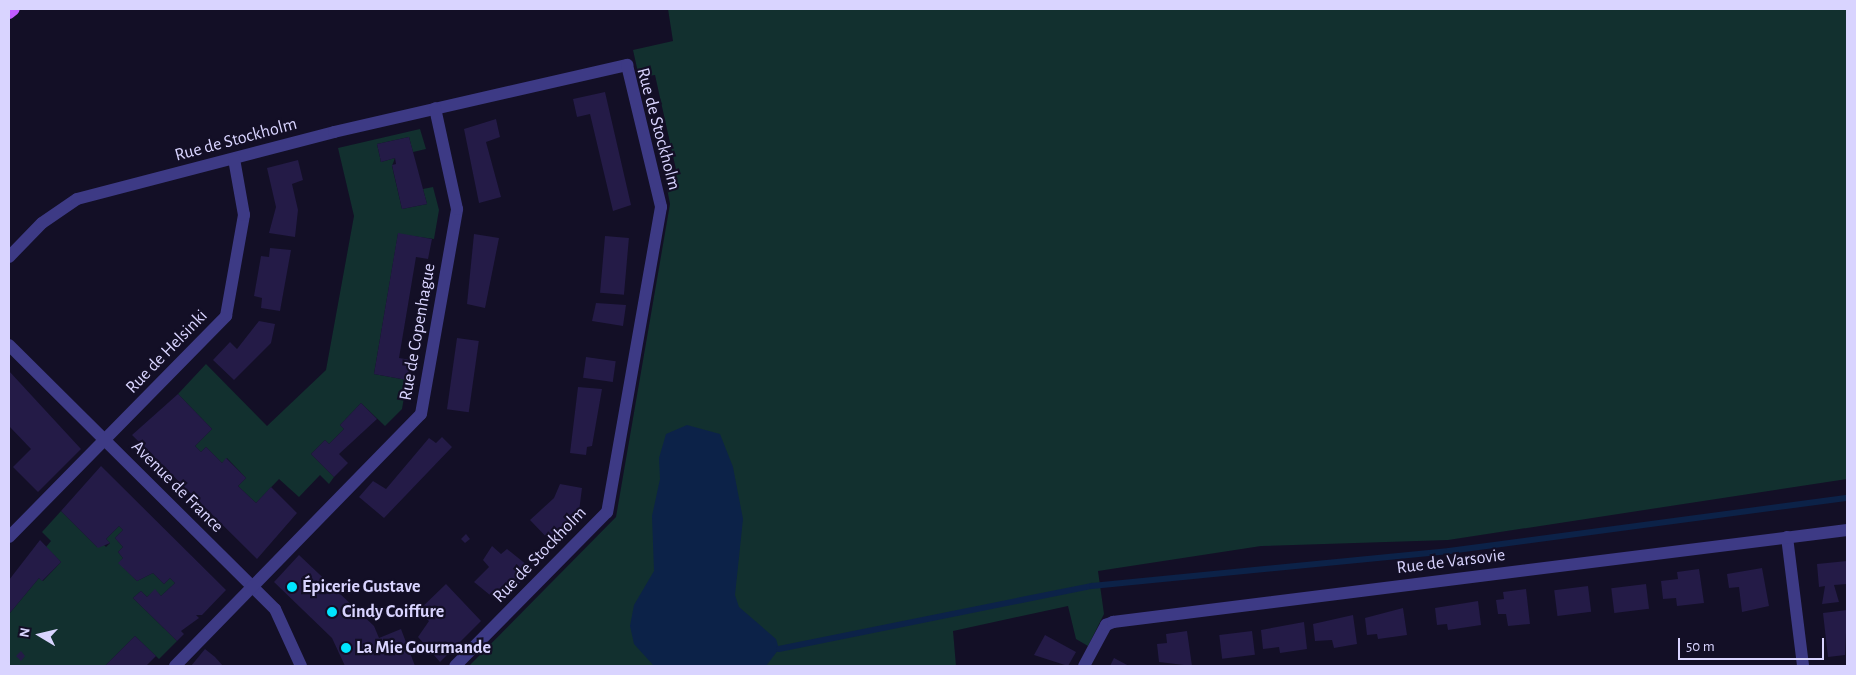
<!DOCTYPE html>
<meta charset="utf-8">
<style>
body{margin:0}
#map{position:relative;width:1856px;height:675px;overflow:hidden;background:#130f26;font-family:"Alegreya Sans",sans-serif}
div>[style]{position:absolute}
.green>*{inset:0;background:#12302f}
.water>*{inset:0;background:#0c2248}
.stream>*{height:5.5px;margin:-2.75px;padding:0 2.75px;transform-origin:2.75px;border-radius:2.75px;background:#0c2248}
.building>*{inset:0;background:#241b47;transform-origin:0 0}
.minor>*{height:12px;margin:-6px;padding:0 6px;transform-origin:6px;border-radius:6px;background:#3d3a85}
.primary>*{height:12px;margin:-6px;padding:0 6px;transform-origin:6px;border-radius:6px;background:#c25bff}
.dots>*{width:14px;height:14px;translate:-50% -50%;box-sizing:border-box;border:2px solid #130f26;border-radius:50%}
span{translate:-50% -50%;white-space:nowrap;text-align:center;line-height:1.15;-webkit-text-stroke:4.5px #130f26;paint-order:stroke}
.street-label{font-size:18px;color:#d9d4ff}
.poi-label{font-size:18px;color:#d9d4ff;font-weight:700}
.left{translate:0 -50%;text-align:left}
.frame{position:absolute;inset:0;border:10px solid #d9d4ff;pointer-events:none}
.north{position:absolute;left:15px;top:610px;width:50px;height:50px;-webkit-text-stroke:4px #130f26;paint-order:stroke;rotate:279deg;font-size:14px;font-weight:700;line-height:20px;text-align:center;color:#d9d4ff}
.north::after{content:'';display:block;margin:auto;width:18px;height:22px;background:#d9d4ff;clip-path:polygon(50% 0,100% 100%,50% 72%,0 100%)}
.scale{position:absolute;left:1678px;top:638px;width:146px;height:22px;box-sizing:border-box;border:2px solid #d9d4ff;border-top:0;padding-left:6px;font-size:15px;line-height:18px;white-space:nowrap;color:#d9d4ff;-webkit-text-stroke:4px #130f26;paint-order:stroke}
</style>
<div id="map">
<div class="green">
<i style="clip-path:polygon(668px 9px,1847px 9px,1847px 479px,1448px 540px,1261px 546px,1098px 571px,1104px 614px,1088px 646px,1076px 639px,1068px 606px,953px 631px,956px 666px,469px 666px,616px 517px,670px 204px,665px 178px,677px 174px,655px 75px,639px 77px,633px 50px,673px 41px)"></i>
<i style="clip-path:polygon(420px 129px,426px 149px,413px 152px,409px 137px,377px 144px,381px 162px,395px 158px,392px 166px,402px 209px,427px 204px,423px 189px,433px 187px,439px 210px,434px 239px,398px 234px,374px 374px,407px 380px,402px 409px,385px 426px,361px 403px,340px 425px,344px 429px,329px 444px,325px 440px,311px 454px,334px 477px,329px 484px,320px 475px,299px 497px,279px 479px,256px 503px,238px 486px,246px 478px,227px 458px,222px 463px,206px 447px,201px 452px,195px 446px,212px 429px,178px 394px,206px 364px,267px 426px,326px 370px,354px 216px,338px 148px)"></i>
<i style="clip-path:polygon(61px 511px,97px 547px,102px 543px,106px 547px,110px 543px,106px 539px,119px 526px,123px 530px,115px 538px,123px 547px,118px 552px,123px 558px,119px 563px,137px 581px,153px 573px,164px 584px,170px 578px,175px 583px,161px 596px,155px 590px,147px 597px,141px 591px,133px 598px,177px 641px,159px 659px,135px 636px,105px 666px,9px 666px,9px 614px,39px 578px,43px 581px,61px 562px,46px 547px,51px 541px,42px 532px)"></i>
</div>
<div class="water">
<i style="clip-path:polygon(687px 425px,720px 434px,733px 467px,743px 519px,735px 595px,739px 607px,776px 639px,779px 649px,766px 666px,654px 666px,634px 644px,630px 626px,634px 605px,654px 571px,652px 516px,660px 479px,659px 458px,666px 434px)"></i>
</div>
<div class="stream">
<i style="left:779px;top:649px;width:319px;rotate:-11.4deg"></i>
<i style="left:1092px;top:586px;width:359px;rotate:-5.6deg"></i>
<i style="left:1449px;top:551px;width:402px;rotate:-7.6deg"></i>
</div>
<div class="building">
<i style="clip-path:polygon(605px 92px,631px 205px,613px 211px,590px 114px,577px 117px,573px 99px)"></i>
<i style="clip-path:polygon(496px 119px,500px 137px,486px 142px,501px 197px,479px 203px,464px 129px)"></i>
<i style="clip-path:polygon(409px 137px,427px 204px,402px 209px,392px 165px,396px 164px,395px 158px,381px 162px,377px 144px)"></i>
<i style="clip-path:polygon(298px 160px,303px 180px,292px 184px,298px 210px,295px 237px,269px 233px,276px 207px,267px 168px)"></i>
<i style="clip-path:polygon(398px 233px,432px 239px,428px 259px,416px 257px,399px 358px,411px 360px,407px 380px,374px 374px)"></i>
<i style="clip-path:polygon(474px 234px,499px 238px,485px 308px,467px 304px)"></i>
<i style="left:605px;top:236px;width:24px;height:57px;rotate:5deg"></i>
<i style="clip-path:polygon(270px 248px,291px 250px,280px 311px,261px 308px,262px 298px,254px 296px,261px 256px,269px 257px)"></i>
<i style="clip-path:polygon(596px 303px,626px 305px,623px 326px,592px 321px)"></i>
<i style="clip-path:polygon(259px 321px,275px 324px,271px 343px,234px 380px,213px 360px,230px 342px,237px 349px)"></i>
<i style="left:457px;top:338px;width:22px;height:72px;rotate:8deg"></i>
<i style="left:586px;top:357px;width:30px;height:21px;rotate:8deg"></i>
<i style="clip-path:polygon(9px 371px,81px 449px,38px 492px,13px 467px,31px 449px,9px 426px)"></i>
<i style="clip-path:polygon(578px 387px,602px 389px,592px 446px,587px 447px,586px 455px,570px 453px)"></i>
<i style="clip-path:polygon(178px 394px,212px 429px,195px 446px,201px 452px,206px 447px,222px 463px,226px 458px,246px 478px,238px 486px,256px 503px,271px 487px,297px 513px,257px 559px,132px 435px)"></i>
<i style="clip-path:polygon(361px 403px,377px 419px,339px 454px,348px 463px,334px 477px,311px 454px,325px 440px,329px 444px,344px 429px,340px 425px)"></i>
<i style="clip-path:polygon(442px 437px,452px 447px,384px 518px,359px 497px,373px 481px,386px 489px,429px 438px,436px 443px)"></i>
<i style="clip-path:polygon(101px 466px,226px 590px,202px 615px,196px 615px,199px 618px,181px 631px,184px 634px,177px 641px,133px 598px,141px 591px,147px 597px,155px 589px,161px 596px,175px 583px,170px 578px,164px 584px,153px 573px,137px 581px,118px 563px,123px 558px,118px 552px,123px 547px,115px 538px,123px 530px,119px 526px,106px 539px,110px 543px,98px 548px,61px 511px)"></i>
<i style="clip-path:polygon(560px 484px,582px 488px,578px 519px,552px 543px,530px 520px,554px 498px)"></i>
<i style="clip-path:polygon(466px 534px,470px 539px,465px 543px,461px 539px)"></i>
<i style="clip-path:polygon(40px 540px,61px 562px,42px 581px,39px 578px,9px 614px,9px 580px)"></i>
<i style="clip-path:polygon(492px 546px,501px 554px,507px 549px,532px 569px,501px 604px,474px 582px,489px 567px,483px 560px)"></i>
<i style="clip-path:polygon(299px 555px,374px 626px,379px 638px,401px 629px,415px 666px,345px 666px,332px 638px,274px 582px)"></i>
<i style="clip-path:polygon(1847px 561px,1847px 584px,1834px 585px,1839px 602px,1822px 604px,1825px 586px,1819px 587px,1817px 564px)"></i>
<i style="clip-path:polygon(1762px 568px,1769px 606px,1742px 612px,1739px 587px,1729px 588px,1727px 574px)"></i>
<i style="clip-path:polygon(1699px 569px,1704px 603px,1677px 606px,1676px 598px,1663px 599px,1661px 581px,1678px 579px,1677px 572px)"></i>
<i style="clip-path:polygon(446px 584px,481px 621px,440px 662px,418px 637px,429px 621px,418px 611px)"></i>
<i style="left:1646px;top:584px;width:25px;height:35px;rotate:83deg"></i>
<i style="left:1588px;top:586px;width:26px;height:34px;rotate:83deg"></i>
<i style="clip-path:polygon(1526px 589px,1530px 624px,1508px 626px,1506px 614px,1498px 614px,1496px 600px,1504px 599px,1503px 592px)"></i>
<i style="clip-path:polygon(1478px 601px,1481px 625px,1448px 630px,1447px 624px,1437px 625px,1435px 608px)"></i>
<i style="clip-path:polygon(1403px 608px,1407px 635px,1378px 639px,1377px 634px,1367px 635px,1365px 618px)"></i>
<i style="clip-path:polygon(1847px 610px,1845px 655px,1828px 657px,1823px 613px)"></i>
<i style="clip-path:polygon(1353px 615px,1357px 644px,1334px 648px,1332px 640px,1315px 641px,1313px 624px)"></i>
<i style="clip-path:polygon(1304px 622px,1307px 649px,1280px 653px,1279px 647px,1263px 649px,1261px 630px)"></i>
<i style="clip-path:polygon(1187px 631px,1192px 666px,1159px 662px,1157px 644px,1167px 643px,1166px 634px)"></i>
<i style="left:1252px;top:631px;width:24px;height:33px;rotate:83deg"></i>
<i style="clip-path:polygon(1045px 635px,1076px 652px,1068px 666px,1034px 655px)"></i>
<i style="clip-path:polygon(135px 636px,156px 656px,146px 666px,105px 666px)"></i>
<i style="clip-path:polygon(205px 649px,215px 657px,223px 666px,191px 666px)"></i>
<i style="clip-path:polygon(21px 651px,25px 656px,21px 661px,16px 656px)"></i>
<i style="clip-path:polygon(1114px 658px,1129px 666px,1110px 666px)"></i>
</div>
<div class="minor">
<i style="left:9px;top:257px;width:47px;rotate:-45.9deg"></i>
<i style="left:42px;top:223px;width:42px;rotate:-34.4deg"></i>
<i style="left:77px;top:199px;width:266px;rotate:-14.6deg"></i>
<i style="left:334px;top:132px;width:301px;rotate:-12.9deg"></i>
<i style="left:627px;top:65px;width:146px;rotate:76.5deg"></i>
<i style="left:661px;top:207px;width:310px;rotate:100deg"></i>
<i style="left:607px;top:512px;width:216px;rotate:134.6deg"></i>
<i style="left:9px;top:345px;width:375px;rotate:44.8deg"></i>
<i style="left:275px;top:609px;width:63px;rotate:65.5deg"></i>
<i style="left:9px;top:537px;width:310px;rotate:-45.5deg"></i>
<i style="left:226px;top:316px;width:103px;rotate:-79.9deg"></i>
<i style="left:244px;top:215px;width:57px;rotate:-100.1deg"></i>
<i style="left:1787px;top:537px;width:130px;rotate:82.9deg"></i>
<i style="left:175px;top:666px;width:352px;rotate:-45.7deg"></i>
<i style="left:421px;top:414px;width:208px;rotate:-80deg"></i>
<i style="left:457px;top:209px;width:103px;rotate:-102.3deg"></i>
<i style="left:1084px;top:666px;width:47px;rotate:-61.8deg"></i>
<i style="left:1106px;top:625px;width:8px;rotate:-23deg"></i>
<i style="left:1113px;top:622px;width:740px;rotate:-7.14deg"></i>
</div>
<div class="primary">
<i style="left:9px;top:13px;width:6px;rotate:-39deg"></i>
</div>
<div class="dots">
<i style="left:292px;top:587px;background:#00e5ff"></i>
<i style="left:332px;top:612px;background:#00e5ff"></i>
<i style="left:346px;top:648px;background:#00e5ff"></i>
</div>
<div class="street-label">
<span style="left:658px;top:129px;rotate:75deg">Rue de Stockholm</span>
<span style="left:236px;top:140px;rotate:-15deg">Rue de Stockholm</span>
<span style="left:418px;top:332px;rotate:-80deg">Rue de Copenhague</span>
<span style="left:167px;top:352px;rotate:-46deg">Rue de Helsinki</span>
<span style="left:177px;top:487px;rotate:45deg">Avenue de France</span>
<span style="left:540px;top:555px;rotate:-46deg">Rue de Stockholm</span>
<span style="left:1451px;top:562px;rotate:-7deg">Rue de Varsovie</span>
</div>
<div class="poi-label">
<span class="left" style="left:302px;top:587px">Épicerie Gustave</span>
<span class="left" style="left:342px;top:612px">Cindy Coiffure</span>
<span class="left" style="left:356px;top:648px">La Mie Gourmande</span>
</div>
<div class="frame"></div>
<div class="north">N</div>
<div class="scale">50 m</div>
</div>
